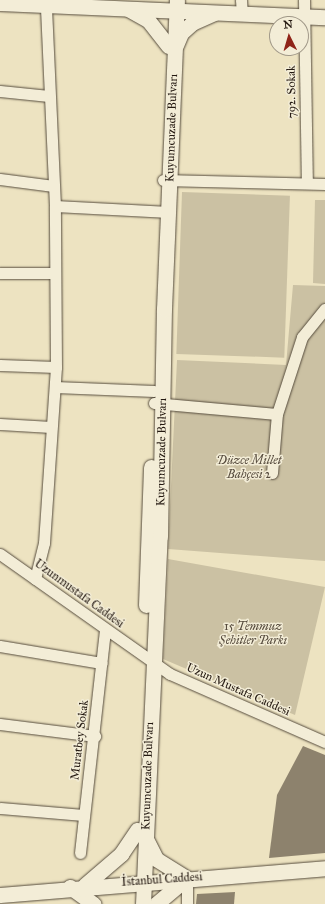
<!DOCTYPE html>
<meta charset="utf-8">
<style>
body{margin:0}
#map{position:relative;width:325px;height:904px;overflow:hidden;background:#ede3c1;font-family:"IM FELL Great Primer",serif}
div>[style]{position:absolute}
.green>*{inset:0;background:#cbc1a3;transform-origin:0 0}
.building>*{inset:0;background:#8d826d}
.roads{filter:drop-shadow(0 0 1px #564c3d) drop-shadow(0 0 1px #564c3d)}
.minor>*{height:11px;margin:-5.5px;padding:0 5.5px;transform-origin:5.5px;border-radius:5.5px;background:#f3edd7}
.secondary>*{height:15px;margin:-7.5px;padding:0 7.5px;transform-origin:7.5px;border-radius:7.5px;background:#f3edd7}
span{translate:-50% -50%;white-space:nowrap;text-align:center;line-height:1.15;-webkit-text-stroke:3px #f3edd7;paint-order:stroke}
.street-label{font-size:12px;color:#241911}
.park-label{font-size:12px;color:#564b3d;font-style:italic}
.north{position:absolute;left:269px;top:16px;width:40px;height:40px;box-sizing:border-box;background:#f3edd7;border:1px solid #a09888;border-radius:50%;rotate:355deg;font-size:11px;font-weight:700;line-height:16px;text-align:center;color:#241911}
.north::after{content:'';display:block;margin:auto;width:14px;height:18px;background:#8f2418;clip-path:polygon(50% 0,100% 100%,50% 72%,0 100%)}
</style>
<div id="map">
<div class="green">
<i style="left:182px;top:192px;width:108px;height:162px;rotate:2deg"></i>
<i style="clip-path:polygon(315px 200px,325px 200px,325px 284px,313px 283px)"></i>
<i style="clip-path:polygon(293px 285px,325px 286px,325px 561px,168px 549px,177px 360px,286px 365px)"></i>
<i style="clip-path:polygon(168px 559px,325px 587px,295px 715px,163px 659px)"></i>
</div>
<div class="building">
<i style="clip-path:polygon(303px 746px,325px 755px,325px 853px,269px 858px,277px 795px)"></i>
<i style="clip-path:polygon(235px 892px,234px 904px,196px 904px,197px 894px)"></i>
</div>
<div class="roads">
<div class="minor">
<i style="left:241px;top:0;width:13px;rotate:86deg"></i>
<i style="left:304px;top:0;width:183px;rotate:89.1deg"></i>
<i style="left:0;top:91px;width:49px;rotate:5.8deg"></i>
<i style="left:0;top:179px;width:54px;rotate:7.4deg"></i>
<i style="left:163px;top:180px;width:162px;rotate:1.4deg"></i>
<i style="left:55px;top:206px;width:114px;rotate:3deg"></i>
<i style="left:0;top:273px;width:54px"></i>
<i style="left:0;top:365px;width:56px;rotate:2deg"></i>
<i style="left:55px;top:387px;width:99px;rotate:2.3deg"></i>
<i style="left:154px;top:403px;width:123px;rotate:5.1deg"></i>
<i style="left:277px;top:414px;width:81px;rotate:-72deg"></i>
<i style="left:302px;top:337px;width:36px;rotate:-51deg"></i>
<i style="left:0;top:424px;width:51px;rotate:3.4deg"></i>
<i style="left:272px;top:473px;width:59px;rotate:-85.2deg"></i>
<i style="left:0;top:554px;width:208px;rotate:35.2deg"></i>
<i style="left:170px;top:674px;width:169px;rotate:23.7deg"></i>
<i style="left:35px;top:579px;width:37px;rotate:-76deg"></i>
<i style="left:44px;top:543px;width:176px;rotate:-86.1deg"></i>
<i style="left:56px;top:367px;width:161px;rotate:-90.4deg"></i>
<i style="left:55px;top:206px;width:202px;rotate:-92.6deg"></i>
<i style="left:0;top:646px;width:103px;rotate:9.5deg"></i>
<i style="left:0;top:724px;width:96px;rotate:7.2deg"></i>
<i style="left:0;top:808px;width:84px;rotate:4.8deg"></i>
<i style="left:80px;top:853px;width:224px;rotate:-83.6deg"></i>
<i style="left:187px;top:904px;width:26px;rotate:-90deg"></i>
</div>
<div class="secondary">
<i style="left:0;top:3px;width:325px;rotate:2.5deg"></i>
<i style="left:128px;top:9px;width:23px;rotate:29deg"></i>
<i style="left:148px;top:20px;width:33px;rotate:52deg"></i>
<i style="left:176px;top:45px;width:13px;rotate:-67deg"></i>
<i style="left:181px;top:33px;width:15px;rotate:-42deg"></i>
<i style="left:192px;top:23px;width:24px;rotate:-24deg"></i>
<i style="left:146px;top:605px;width:138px;rotate:-87.9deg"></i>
<i style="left:147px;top:841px;width:20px;rotate:63deg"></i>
<i style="left:156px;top:859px;width:36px;rotate:32deg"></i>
<i style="left:85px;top:885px;width:48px;rotate:-40.7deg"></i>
<i style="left:121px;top:854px;width:29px;rotate:-56deg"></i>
<i style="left:70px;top:887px;width:29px;rotate:36deg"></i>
<i style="left:0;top:895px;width:326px;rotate:-4.7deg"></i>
<i style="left:143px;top:904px;width:368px;rotate:-87.4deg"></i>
<i style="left:160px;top:536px;width:227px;rotate:-89deg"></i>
<i style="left:164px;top:309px;width:309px;rotate:-87.6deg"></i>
<i style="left:156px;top:904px;width:39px;rotate:-40deg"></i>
</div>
</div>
<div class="street-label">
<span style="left:292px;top:92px;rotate:-91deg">792. Sokak</span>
<span style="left:172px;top:128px;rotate:-88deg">Kuyumcuzade Bulvarı</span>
<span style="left:162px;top:452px;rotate:-89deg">Kuyumcuzade Bulvarı</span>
<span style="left:79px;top:594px;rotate:36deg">Uzunmustafa Caddesi</span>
<span style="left:238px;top:690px;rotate:24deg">Uzun Mustafa Caddesi</span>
<span style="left:80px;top:740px;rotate:-83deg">Muratbey Sokak</span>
<span style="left:148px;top:776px;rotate:-88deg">Kuyumcuzade Bulvarı</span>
<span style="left:162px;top:880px;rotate:-4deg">İstanbul Caddesi</span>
</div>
<div class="park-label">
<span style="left:249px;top:468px">Düzce Millet<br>Bahçesi 2</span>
<span style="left:253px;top:634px">15 Temmuz<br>Şehitler Parkı</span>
</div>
<div class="north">N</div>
</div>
